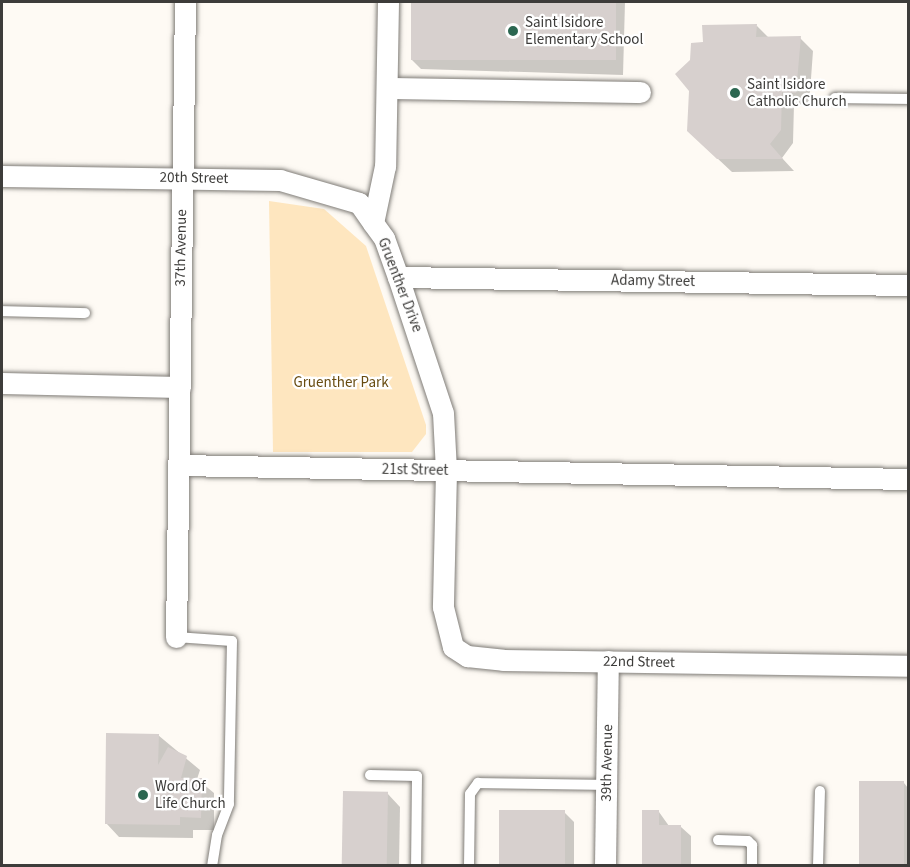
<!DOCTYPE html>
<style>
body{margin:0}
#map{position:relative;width:910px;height:867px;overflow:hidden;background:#fefaf4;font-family:"Source Sans 3",sans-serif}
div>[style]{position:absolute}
.green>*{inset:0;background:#fee6bf}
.shadow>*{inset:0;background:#0003}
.building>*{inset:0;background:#d7d0ce;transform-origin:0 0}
.roads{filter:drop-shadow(0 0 2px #7f7c77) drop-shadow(0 0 2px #7f7c77)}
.service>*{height:10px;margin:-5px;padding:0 5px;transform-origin:5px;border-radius:5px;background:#fff}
.minor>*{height:21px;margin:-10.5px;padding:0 10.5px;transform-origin:10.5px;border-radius:10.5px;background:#fff}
.dots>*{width:16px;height:16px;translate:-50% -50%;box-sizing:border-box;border:3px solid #fff;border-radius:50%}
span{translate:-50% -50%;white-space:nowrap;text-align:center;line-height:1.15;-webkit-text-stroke:4.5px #fff;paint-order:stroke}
.poi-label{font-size:15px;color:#3d3c3a}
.left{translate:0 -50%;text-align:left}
.street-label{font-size:15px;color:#3d3c3a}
.park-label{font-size:15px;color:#684c11}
.frame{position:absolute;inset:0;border:3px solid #3d3c3a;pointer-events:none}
</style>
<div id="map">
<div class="green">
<i style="clip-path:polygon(269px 201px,324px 209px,366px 246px,426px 425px,426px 434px,412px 452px,273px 452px)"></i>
</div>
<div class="shadow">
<i style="clip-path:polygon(413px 2px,625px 2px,623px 75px,421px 69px,411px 59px)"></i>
<i style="clip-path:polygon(757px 26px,769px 38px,800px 38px,813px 51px,809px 106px,794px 104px,793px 143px,782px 158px,794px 171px,732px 172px,702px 144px,692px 60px,704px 44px)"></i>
<i style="clip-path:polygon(158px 735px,200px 770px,197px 779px,214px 793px,214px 830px,193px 830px,193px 838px,119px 837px,106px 823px)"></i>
<i style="clip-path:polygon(904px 783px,908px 788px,908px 866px,862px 866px)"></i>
<i style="clip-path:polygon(387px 793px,400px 807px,399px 866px,344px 866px)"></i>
<i style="clip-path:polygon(564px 812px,574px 822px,574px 866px,500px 866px)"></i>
<i style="clip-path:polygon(659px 812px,669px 826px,681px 827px,691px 836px,691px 866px,643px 866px)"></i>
</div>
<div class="building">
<i style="left:411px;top:2px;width:205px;height:58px"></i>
<i style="clip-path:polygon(757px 24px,756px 37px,801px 36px,796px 93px,782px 92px,781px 130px,770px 144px,783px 159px,717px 159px,687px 131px,689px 91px,675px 74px,690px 60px,691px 43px,703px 42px,702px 25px)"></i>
<i style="clip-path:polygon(106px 733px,159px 734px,158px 765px,168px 747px,187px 756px,181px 778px,202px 778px,201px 818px,180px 817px,180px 825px,105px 824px)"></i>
<i style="left:859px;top:781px;width:45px;height:83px"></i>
<i style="left:343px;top:791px;width:45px;height:75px;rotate:1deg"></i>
<i style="left:499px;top:810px;width:66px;height:56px"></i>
<i style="clip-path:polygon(642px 810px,659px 810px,659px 825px,681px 825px,681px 866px,642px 866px)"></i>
</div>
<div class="roads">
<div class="service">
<i style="left:835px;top:98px;width:73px;rotate:0.8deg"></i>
<i style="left:2px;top:311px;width:83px;rotate:1.4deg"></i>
<i style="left:176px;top:637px;width:56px;rotate:4.1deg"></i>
<i style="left:232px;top:641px;width:163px;rotate:91.1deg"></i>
<i style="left:229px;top:804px;width:33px;rotate:111deg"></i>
<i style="left:217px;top:835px;width:31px;rotate:99deg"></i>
<i style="left:370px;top:775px;width:47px;rotate:1.2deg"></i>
<i style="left:417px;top:776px;width:90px;rotate:90.6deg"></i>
<i style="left:718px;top:840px;width:30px;rotate:2deg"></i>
<i style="left:748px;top:841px;width:6px;rotate:45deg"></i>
<i style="left:752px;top:845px;width:21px;rotate:90deg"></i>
<i style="left:469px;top:866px;width:72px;rotate:-89.2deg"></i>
<i style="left:470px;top:794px;width:14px;rotate:-54deg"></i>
<i style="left:478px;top:783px;width:128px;rotate:0.9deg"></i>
<i style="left:818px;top:866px;width:75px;rotate:-88.5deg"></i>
</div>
<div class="minor">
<i style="left:388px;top:2px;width:164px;rotate:91deg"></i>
<i style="left:385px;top:166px;width:58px;rotate:101.9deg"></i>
<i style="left:373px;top:223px;width:19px;rotate:54deg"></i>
<i style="left:384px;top:238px;width:41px;rotate:70.3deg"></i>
<i style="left:398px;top:277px;width:143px;rotate:71.7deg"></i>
<i style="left:443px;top:413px;width:58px;rotate:87deg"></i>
<i style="left:446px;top:471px;width:136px;rotate:91.3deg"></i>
<i style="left:443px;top:607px;width:41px;rotate:76deg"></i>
<i style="left:453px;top:647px;width:17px;rotate:33deg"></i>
<i style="left:467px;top:656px;width:36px;rotate:6deg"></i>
<i style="left:503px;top:660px;width:405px;rotate:0.8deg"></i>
<i style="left:387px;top:88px;width:253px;rotate:0.9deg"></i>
<i style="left:2px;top:176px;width:278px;rotate:0.8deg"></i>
<i style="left:280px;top:180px;width:82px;rotate:16.2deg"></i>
<i style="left:359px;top:203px;width:24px;rotate:55deg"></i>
<i style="left:398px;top:277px;width:510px;rotate:0.9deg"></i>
<i style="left:2px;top:383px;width:178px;rotate:1.3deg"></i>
<i style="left:179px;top:465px;width:729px;rotate:1.1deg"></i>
<i style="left:176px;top:637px;width:635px;rotate:-89.19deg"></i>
<i style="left:605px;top:866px;width:205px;rotate:-89.2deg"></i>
</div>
</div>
<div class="dots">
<i style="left:513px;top:31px;background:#2c6751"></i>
<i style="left:735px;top:93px;background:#2c6751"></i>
<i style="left:143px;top:795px;background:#2c6751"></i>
</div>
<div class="poi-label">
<span class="left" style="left:525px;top:31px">Saint Isidore<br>Elementary School</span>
<span class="left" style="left:747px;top:93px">Saint Isidore<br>Catholic Church</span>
<span class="left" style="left:155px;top:795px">Word Of<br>Life Church</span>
</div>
<div class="street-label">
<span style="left:194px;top:178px;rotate:1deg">20th Street</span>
<span style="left:181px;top:248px;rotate:-89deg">37th Avenue</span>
<span style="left:653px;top:281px;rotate:1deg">Adamy Street</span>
<span style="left:400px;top:285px;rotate:69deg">Gruenther Drive</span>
<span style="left:415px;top:470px;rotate:1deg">21st Street</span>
<span style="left:639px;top:662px;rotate:1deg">22nd Street</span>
<span style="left:607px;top:763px;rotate:-89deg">39th Avenue</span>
</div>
<div class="park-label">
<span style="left:341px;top:383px">Gruenther Park</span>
</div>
<div class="frame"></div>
</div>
